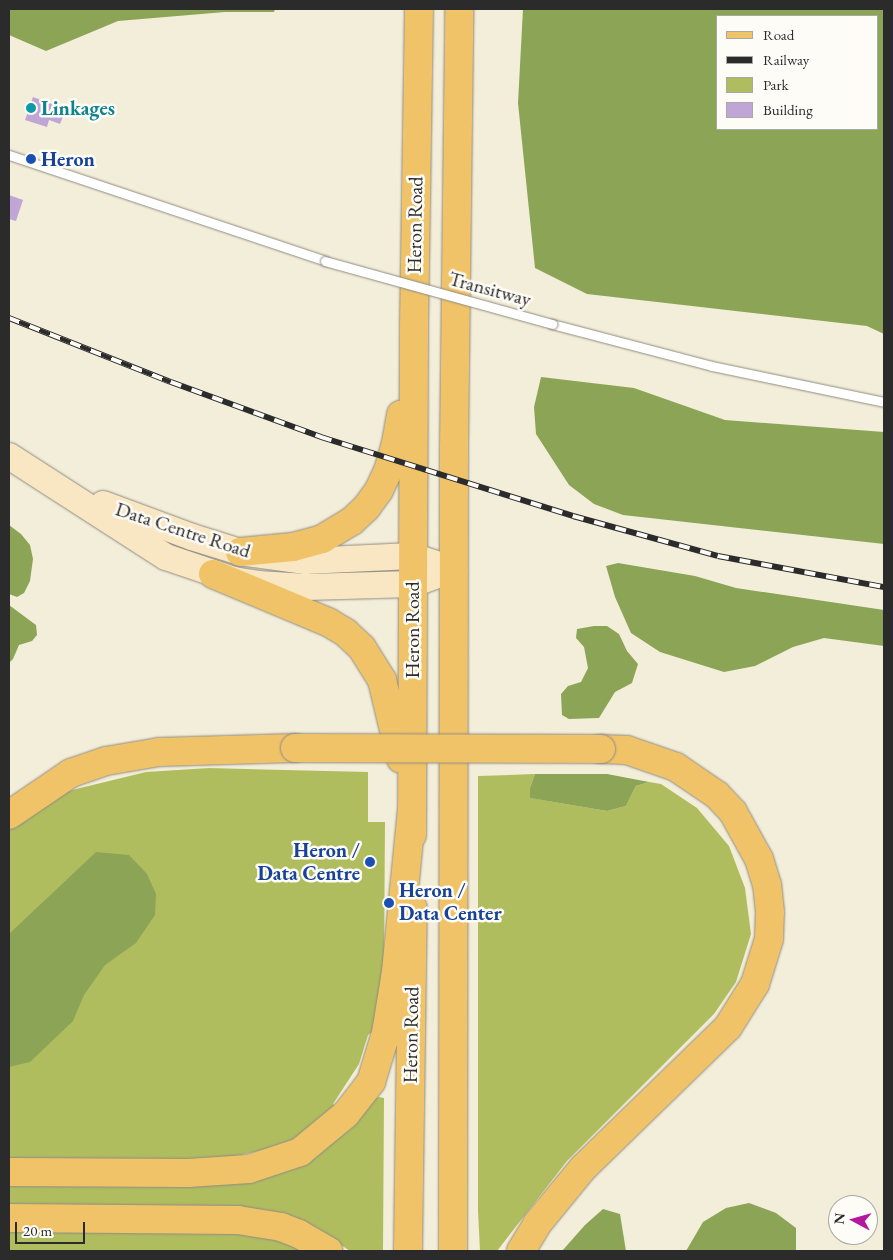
<!DOCTYPE html>
<style>
body{margin:0}
#map{position:relative;width:893px;height:1260px;overflow:hidden;background:#f3eed9;font-family:"EB Garamond",serif}
div>[style]{position:absolute}
.green>*{inset:0;background:#b0bd5f}
.forest>*{inset:0;background:#8ca456}
.building>*{inset:0;background:#c0a5d7}
.roads{filter:drop-shadow(0 0 1px #8f8c82) drop-shadow(0 0 1px #8f8c82)}
.lane>*{height:9px;margin:-4.5px;padding:0 4.5px;transform-origin:4.5px;border-radius:4.5px;background:#fff}
.secondary>*{height:26px;margin:-13px;padding:0 13px;transform-origin:13px;border-radius:13px;background:#f9e7c3}
.primary>*{height:28px;margin:-14px;padding:0 14px;transform-origin:14px;border-radius:14px;background:#f1c369}
.highway>*{height:28px;margin:-14px;padding:0 14px;transform-origin:14px;border-radius:14px;background:#f1c369}
.rail>*{height:5.5px;margin-top:-2.75px;transform-origin:0;background:repeating-linear-gradient(90deg,#fdfcf7 0 11px,#2b2b2b 0 22px);box-sizing:border-box;border-block:1px solid #2b2b2b}
.bridges{filter:drop-shadow(0 0 1px #8f8c82) drop-shadow(0 0 1px #8f8c82)}
.lane-bridge>*{height:9px;margin:-4.5px;padding:0 4.5px;transform-origin:4.5px;border-radius:4.5px;background:#fff}
.highway-bridge>*{height:28px;margin:-14px;padding:0 14px;transform-origin:14px;border-radius:14px;background:#f1c369}
.dots>*{width:14px;height:14px;translate:-50% -50%;box-sizing:border-box;border:2px solid #fdfcf7;border-radius:50%}
span{translate:-50% -50%;white-space:nowrap;text-align:center;line-height:1.15;-webkit-text-stroke:5px #fdfcf7;paint-order:stroke}
.culture-label{font-size:20px;color:#0d838f;font-weight:700}
.left{translate:0 -50%;text-align:left}
.transit-label{font-size:20px;color:#164399;font-weight:700}
.right{translate:-100% -50%;text-align:right}
.street-label{font-size:20px;color:#2b2b2b}
.frame{position:absolute;inset:0;border:10px solid #2b2b2b;pointer-events:none}
.legend{position:absolute;left:716px;top:15px;width:162px;height:115px;box-sizing:border-box;background:#fdfcf7;border:1px solid #a9a8a5;margin:0;padding:6px 9px;list-style:none;font-size:15px;color:#2b2b2b}
.legend li{display:flex;align-items:center;gap:10px;height:25px}
.legend b{width:25px;border:1px solid #a9a8a5}
.north{position:absolute;left:828px;top:1195px;width:50px;height:50px;box-sizing:border-box;background:#fdfcf7;border:1px solid #a9a8a5;border-radius:50%;rotate:276deg;font-size:14px;font-weight:700;line-height:20px;text-align:center;color:#2b2b2b}
.north::after{content:'';display:block;margin:auto;width:18px;height:22px;background:#b5179e;clip-path:polygon(50% 0,100% 100%,50% 72%,0 100%)}
.scale{position:absolute;left:15px;top:1222px;width:70px;height:22px;box-sizing:border-box;border:2px solid #2b2b2b;border-top:0;padding-left:6px;font-size:15px;line-height:18px;white-space:nowrap;color:#2b2b2b;-webkit-text-stroke:4px #fdfcf7;paint-order:stroke}
</style>
<div id="map">
<div class="green">
<i style="clip-path:polygon(209px 768px,368px 772px,368px 822px,385px 822px,384px 968px,378px 1028px,368px 1035px,359px 1064px,333px 1104px,337px 1108px,315px 1127px,285px 1145px,213px 1161px,9px 1162px,9px 827px,68px 791px,146px 772px)"></i>
<i style="clip-path:polygon(535px 774px,530px 788px,531px 798px,607px 811px,626px 806px,636px 786px,649px 782px,661px 784px,697px 808px,729px 846px,745px 888px,751px 934px,736px 982px,714px 1014px,567px 1161px,497px 1251px,480px 1251px,478px 1211px,478px 776px)"></i>
<i style="clip-path:polygon(379px 1097px,384px 1098px,383px 1251px,350px 1251px,312px 1226px,9px 1207px,9px 1184px,319px 1153px,353px 1127px,374px 1099px)"></i>
<i style="clip-path:polygon(9px 1231px,248px 1233px,295px 1244px,306px 1251px,9px 1251px)"></i>
</div>
<div class="forest">
<i style="clip-path:polygon(9px 9px,275px 9px,274px 12px,225px 12px,118px 21px,46px 51px,9px 35px)"></i>
<i style="clip-path:polygon(evenodd,523px 9px,884px 9px,884px 334px,867px 326px,587px 294px,535px 268px,518px 103px,523px 9px,717px 16px,877px 16px,877px 129px,717px 129px,717px 16px)"></i>
<i style="clip-path:polygon(541px 377px,634px 388px,725px 420px,884px 432px,884px 544px,623px 515px,594px 504px,569px 485px,536px 434px,534px 407px)"></i>
<i style="clip-path:polygon(9px 525px,21px 534px,30px 545px,33px 559px,30px 581px,24px 593px,17px 597px,9px 594px)"></i>
<i style="clip-path:polygon(618px 563px,695px 576px,736px 588px,884px 610px,884px 646px,824px 638px,793px 647px,755px 666px,724px 672px,660px 652px,631px 633px,615px 597px,606px 566px)"></i>
<i style="clip-path:polygon(9px 605px,36px 625px,37px 635px,32px 641px,19px 645px,13px 659px,9px 663px)"></i>
<i style="clip-path:polygon(594px 626px,607px 626px,619px 634px,627px 651px,638px 664px,632px 683px,615px 692px,599px 718px,569px 719px,562px 715px,561px 694px,568px 686px,581px 682px,588px 668px,584px 647px,576px 638px,577px 629px)"></i>
<i style="clip-path:polygon(535px 774px,607px 774px,649px 782px,636px 786px,626px 806px,607px 811px,530px 798px,530px 788px)"></i>
<i style="clip-path:polygon(96px 852px,129px 855px,147px 874px,156px 894px,155px 915px,136px 943px,105px 965px,84px 995px,73px 1021px,30px 1062px,9px 1067px,9px 934px)"></i>
<i style="clip-path:polygon(749px 1203px,776px 1213px,796px 1228px,796px 1251px,686px 1251px,703px 1222px,726px 1208px)"></i>
<i style="clip-path:polygon(603px 1209px,620px 1214px,626px 1251px,562px 1251px,585px 1225px)"></i>
</div>
<div class="building">
<i style="clip-path:polygon(33px 97px,66px 109px,60px 124px,49px 120px,47px 127px,25px 120px)"></i>
<i style="clip-path:polygon(9px 195px,23px 200px,16px 221px,9px 219px)"></i>
</div>
<div class="roads">
<div class="lane">
<i style="left:9px;top:155px;width:333px;rotate:18.5deg"></i>
<i style="left:552px;top:324px;width:165px;rotate:14.7deg"></i>
<i style="left:712px;top:366px;width:176px;rotate:11.8deg"></i>
</div>
<div class="secondary">
<i style="left:9px;top:456px;width:187px;rotate:32.8deg"></i>
<i style="left:166px;top:557px;width:72px;rotate:18.7deg"></i>
<i style="left:234px;top:580px;width:24px;rotate:9deg"></i>
<i style="left:258px;top:584px;width:49px;rotate:3.5deg"></i>
<i style="left:307px;top:587px;width:106px;rotate:-1.6deg"></i>
<i style="left:413px;top:584px;width:44px;rotate:-20.1deg"></i>
<i style="left:103px;top:504px;width:95px;rotate:20.3deg"></i>
<i style="left:192px;top:537px;width:50px;rotate:17.4deg"></i>
<i style="left:240px;top:552px;width:66px;rotate:7.9deg"></i>
<i style="left:305px;top:561px;width:107px;rotate:-2.7deg"></i>
<i style="left:412px;top:556px;width:23px;rotate:18deg"></i>
</div>
<div class="primary">
<i style="left:240px;top:552px;width:53px;rotate:-5.4deg"></i>
<i style="left:293px;top:547px;width:30px;rotate:-15deg"></i>
<i style="left:322px;top:539px;width:35px;rotate:-31deg"></i>
<i style="left:352px;top:521px;width:19px;rotate:-43deg"></i>
<i style="left:366px;top:508px;width:22px;rotate:-54deg"></i>
<i style="left:379px;top:490px;width:21px;rotate:-65deg"></i>
<i style="left:388px;top:471px;width:29px;rotate:-74deg"></i>
<i style="left:396px;top:443px;width:29px;rotate:-80deg"></i>
<i style="left:213px;top:574px;width:125px;rotate:22.7deg"></i>
<i style="left:328px;top:622px;width:21px;rotate:31deg"></i>
<i style="left:346px;top:633px;width:22px;rotate:43deg"></i>
<i style="left:362px;top:648px;width:38px;rotate:58deg"></i>
<i style="left:382px;top:680px;width:81px;rotate:76.5deg"></i>
<i style="left:412px;top:835px;width:509px;rotate:-89.77deg"></i>
<i style="left:414px;top:326px;width:317px;rotate:-89.1deg"></i>
<i style="left:408px;top:1251px;width:343px;rotate:-89.2deg"></i>
<i style="left:453px;top:1251px;width:803px;rotate:-89.93deg"></i>
<i style="left:454px;top:448px;width:439px;rotate:-89.3deg"></i>
</div>
<div class="highway">
<i style="left:9px;top:815px;width:75px;rotate:-34.1deg"></i>
<i style="left:71px;top:773px;width:37px;rotate:-19deg"></i>
<i style="left:106px;top:761px;width:54px;rotate:-9.6deg"></i>
<i style="left:159px;top:752px;width:136px;rotate:-1.7deg"></i>
<i style="left:9px;top:1172px;width:179px;rotate:0.3deg"></i>
<i style="left:188px;top:1173px;width:61px;rotate:-3.8deg"></i>
<i style="left:249px;top:1169px;width:54px;rotate:-18.4deg"></i>
<i style="left:300px;top:1152px;width:60px;rotate:-39.6deg"></i>
<i style="left:346px;top:1114px;width:41px;rotate:-52deg"></i>
<i style="left:371px;top:1082px;width:51px;rotate:-73deg"></i>
<i style="left:386px;top:1033px;width:62px;rotate:-80.7deg"></i>
<i style="left:396px;top:972px;width:163px;rotate:-84.4deg"></i>
<i style="left:9px;top:1218px;width:229px;rotate:0.5deg"></i>
<i style="left:238px;top:1220px;width:44px;rotate:9.2deg"></i>
<i style="left:281px;top:1227px;width:19px;rotate:21deg"></i>
<i style="left:299px;top:1234px;width:34px;rotate:30deg"></i>
<i style="left:521px;top:1251px;width:31px;rotate:-59deg"></i>
<i style="left:537px;top:1224px;width:72px;rotate:-50.6deg"></i>
<i style="left:583px;top:1168px;width:202px;rotate:-44.2deg"></i>
<i style="left:728px;top:1027px;width:51px;rotate:-57.9deg"></i>
<i style="left:755px;top:984px;width:47px;rotate:-72.7deg"></i>
<i style="left:769px;top:939px;width:27px;rotate:-88deg"></i>
<i style="left:770px;top:912px;width:27px;rotate:-96deg"></i>
<i style="left:767px;top:885px;width:27px;rotate:-107deg"></i>
<i style="left:759px;top:859px;width:54px;rotate:-119deg"></i>
<i style="left:733px;top:812px;width:23px;rotate:-133deg"></i>
<i style="left:717px;top:795px;width:50px;rotate:-145.7deg"></i>
<i style="left:676px;top:767px;width:52px;rotate:-160.9deg"></i>
<i style="left:627px;top:750px;width:26px;rotate:-178deg"></i>
</div>
</div>
<div class="rail">
<i style="left:9px;top:318px;width:174px;rotate:21.6deg"></i>
<i style="left:171px;top:382px;width:160px;rotate:20.1deg"></i>
<i style="left:321px;top:437px;width:264px;rotate:17.4deg"></i>
<i style="left:573px;top:516px;width:150px;rotate:15.4deg"></i>
<i style="left:718px;top:556px;width:169px;rotate:10.6deg"></i>
</div>
<div class="bridges">
<div class="lane-bridge">
<i style="left:325px;top:261px;width:236px;rotate:15.5deg"></i>
</div>
<div class="highway-bridge">
<i style="left:295px;top:748px;width:306px;rotate:0.2deg"></i>
</div>
</div>
<div class="dots">
<i style="left:31px;top:108px;background:#0f9aa8"></i>
<i style="left:31px;top:159px;background:#1a4fb4"></i>
<i style="left:370px;top:862px;background:#1a4fb4"></i>
<i style="left:389px;top:903px;background:#1a4fb4"></i>
</div>
<div class="culture-label">
<span class="left" style="left:41px;top:108px">Linkages</span>
</div>
<div class="transit-label">
<span class="left" style="left:41px;top:159px">Heron</span>
<span class="right" style="left:360px;top:862px">Heron /<br>Data Centre</span>
<span class="left" style="left:399px;top:902px">Heron /<br>Data Center</span>
</div>
<div class="street-label">
<span style="left:415px;top:225px;rotate:-89deg">Heron Road</span>
<span style="left:490px;top:289px;rotate:15deg">Transitway</span>
<span style="left:183px;top:530px;rotate:18deg">Data Centre Road</span>
<span style="left:412px;top:630px;rotate:-90deg">Heron Road</span>
<span style="left:411px;top:1035px;rotate:-89deg">Heron Road</span>
</div>
<div class="frame"></div>
<ul class="legend">
<li><b style="height:6px;background:#f1c369"></b>Road</li>
<li><b style="height:6px;background:#2b2b2b"></b>Railway</li>
<li><b style="height:14px;background:#b0bd5f"></b>Park</li>
<li><b style="height:14px;background:#c0a5d7"></b>Building</li>
</ul>
<div class="north">N</div>
<div class="scale">20 m</div>
</div>
